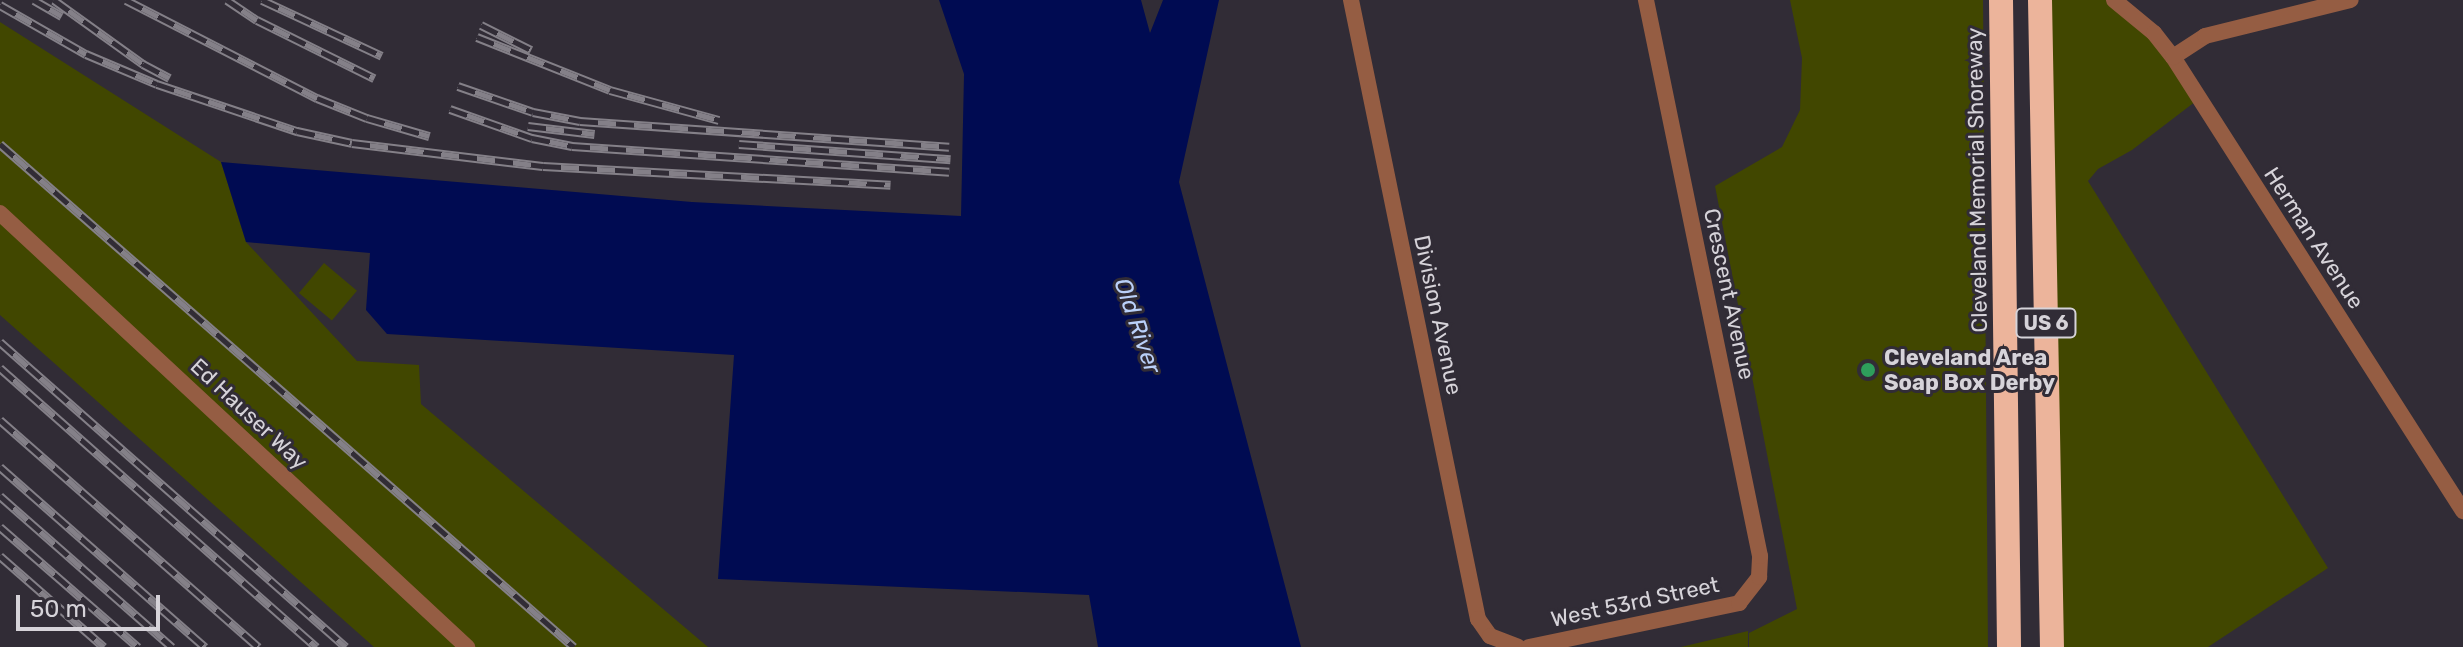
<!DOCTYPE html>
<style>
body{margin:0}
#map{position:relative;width:2463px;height:647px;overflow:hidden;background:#312c36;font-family:Rubik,sans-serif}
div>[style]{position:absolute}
.green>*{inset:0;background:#414700;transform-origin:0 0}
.water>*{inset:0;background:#000b52}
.minor>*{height:16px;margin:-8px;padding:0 8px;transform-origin:8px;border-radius:8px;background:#955d43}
.tertiary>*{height:16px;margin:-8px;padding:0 8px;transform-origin:8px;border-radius:8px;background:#955d43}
.motorway>*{height:24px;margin:-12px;padding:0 12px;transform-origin:12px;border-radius:12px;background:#ecb49b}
.rail>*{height:9px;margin-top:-4.5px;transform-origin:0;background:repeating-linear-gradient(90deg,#312c36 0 18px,#848088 0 36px);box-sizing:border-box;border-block:2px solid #848088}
.dots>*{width:22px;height:22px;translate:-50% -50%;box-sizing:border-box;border:4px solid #312c36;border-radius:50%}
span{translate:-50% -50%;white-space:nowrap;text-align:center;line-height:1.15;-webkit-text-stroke:6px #312c36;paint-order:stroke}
.shield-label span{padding:2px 6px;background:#312c36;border:2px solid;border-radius:6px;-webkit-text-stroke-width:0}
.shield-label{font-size:20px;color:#d6d3d9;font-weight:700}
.street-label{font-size:22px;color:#d6d3d9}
.poi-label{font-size:22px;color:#d6d3d9;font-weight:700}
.left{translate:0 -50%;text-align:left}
.water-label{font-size:24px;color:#bad0f9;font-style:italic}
.scale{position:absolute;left:16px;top:595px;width:144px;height:36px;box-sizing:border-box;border:4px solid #d6d3d9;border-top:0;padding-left:10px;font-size:24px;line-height:28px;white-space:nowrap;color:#d6d3d9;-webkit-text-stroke:6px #312c36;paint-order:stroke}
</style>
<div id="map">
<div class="green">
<i style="clip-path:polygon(1790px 0,1983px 0,1988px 647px,1749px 647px,1749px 633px,1797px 609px,1715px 186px,1782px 147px,1800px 110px,1802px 58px)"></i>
<i style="clip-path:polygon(2040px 0,2114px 0,2154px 33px,2200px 98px,2132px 150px,2098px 169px,2088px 181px,2328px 568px,2208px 647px,2052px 647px)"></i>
<i style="clip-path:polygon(0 22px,221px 162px,246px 242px,357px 361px,419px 365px,421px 404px,708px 647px,374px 647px,0 315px)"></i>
<i style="left:324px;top:263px;width:43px;height:39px;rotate:40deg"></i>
<i style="clip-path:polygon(1748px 631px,1748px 647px,1681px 647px)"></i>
</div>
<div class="water">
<i style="clip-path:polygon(939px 0,1141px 0,1150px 33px,1163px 0,1219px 0,1179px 182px,1301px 647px,1098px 647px,1089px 595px,718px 579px,734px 355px,387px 334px,366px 310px,370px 253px,246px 242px,221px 162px,692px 202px,961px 216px,964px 74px)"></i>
</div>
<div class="minor">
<i style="left:1351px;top:0;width:632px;rotate:78.41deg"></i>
<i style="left:1478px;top:619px;width:21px;rotate:55deg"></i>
<i style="left:1490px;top:636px;width:30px;rotate:21deg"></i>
<i style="left:2173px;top:57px;width:539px;rotate:57.43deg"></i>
<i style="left:0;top:213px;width:638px;rotate:42.9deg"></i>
<i style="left:1529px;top:647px;width:215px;rotate:-11.8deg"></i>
<i style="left:1739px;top:603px;width:33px;rotate:-52deg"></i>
<i style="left:1759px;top:577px;width:21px;rotate:-87deg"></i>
<i style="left:1760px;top:556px;width:568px;rotate:-101.59deg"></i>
</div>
<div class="tertiary">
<i style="left:2114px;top:0;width:52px;rotate:39.5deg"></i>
<i style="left:2154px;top:33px;width:31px;rotate:52deg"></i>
<i style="left:2173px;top:57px;width:38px;rotate:-33deg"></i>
<i style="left:2205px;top:36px;width:150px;rotate:-13.9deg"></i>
</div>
<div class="motorway">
<i style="left:2001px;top:0;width:647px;rotate:89.29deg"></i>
<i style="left:2040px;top:0;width:647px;rotate:88.94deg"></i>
</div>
<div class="rail">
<i style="left:34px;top:0;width:32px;rotate:30deg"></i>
<i style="left:54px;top:0;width:110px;rotate:35.7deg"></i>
<i style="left:143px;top:64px;width:30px;rotate:28deg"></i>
<i style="left:126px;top:0;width:215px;rotate:27.2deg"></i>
<i style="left:317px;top:98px;width:54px;rotate:21.8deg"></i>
<i style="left:367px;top:118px;width:65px;rotate:16.2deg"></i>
<i style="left:227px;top:0;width:36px;rotate:34deg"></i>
<i style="left:257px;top:20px;width:131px;rotate:26.4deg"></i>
<i style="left:262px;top:0;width:132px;rotate:25deg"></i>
<i style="left:0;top:5px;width:99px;rotate:29.7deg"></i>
<i style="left:86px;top:54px;width:77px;rotate:22.9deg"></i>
<i style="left:157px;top:84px;width:148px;rotate:18.6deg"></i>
<i style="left:297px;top:131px;width:56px;rotate:12.3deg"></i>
<i style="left:352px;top:143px;width:192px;rotate:6.9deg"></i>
<i style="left:543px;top:166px;width:348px;rotate:3.1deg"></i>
<i style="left:481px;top:25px;width:56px;rotate:26.6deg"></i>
<i style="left:477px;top:37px;width:143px;rotate:21.7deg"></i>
<i style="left:610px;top:90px;width:113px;rotate:15.4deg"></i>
<i style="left:458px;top:86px;width:79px;rotate:19.1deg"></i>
<i style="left:533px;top:112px;width:48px;rotate:10.8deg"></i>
<i style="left:580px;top:121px;width:370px;rotate:4deg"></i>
<i style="left:450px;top:109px;width:87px;rotate:19.5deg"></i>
<i style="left:532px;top:138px;width:41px;rotate:11.3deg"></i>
<i style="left:572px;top:146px;width:378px;rotate:3.9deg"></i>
<i style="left:528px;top:126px;width:67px;rotate:6.8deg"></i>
<i style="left:0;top:144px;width:763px;rotate:41.23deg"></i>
<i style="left:739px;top:144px;width:212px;rotate:4.1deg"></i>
<i style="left:0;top:342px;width:461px;rotate:41.4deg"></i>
<i style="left:0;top:368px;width:422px;rotate:41.4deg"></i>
<i style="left:0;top:420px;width:344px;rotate:41.3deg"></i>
<i style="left:0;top:467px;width:273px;rotate:41.3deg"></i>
<i style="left:0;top:496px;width:229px;rotate:41.3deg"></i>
<i style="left:0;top:527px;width:183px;rotate:41deg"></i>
<i style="left:0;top:556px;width:138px;rotate:41.2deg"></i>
</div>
<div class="dots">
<i style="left:1868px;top:370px;background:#2e9e5b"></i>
</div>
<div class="shield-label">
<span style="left:2046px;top:323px">US 6</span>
</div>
<div class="street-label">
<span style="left:1977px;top:180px;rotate:-91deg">Cleveland Memorial Shoreway</span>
<span style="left:2314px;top:238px;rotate:57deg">Herman Avenue</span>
<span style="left:1729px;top:294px;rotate:78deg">Crescent Avenue</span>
<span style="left:1438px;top:315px;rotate:78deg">Division Avenue</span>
<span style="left:249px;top:414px;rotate:43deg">Ed Hauser Way</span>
<span style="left:1635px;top:602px;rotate:-12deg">West 53rd Street</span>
</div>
<div class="poi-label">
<span class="left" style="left:1884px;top:370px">Cleveland Area<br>Soap Box Derby</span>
</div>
<div class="water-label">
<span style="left:1137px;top:326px;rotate:71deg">Old River</span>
</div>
<div class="scale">50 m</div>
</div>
